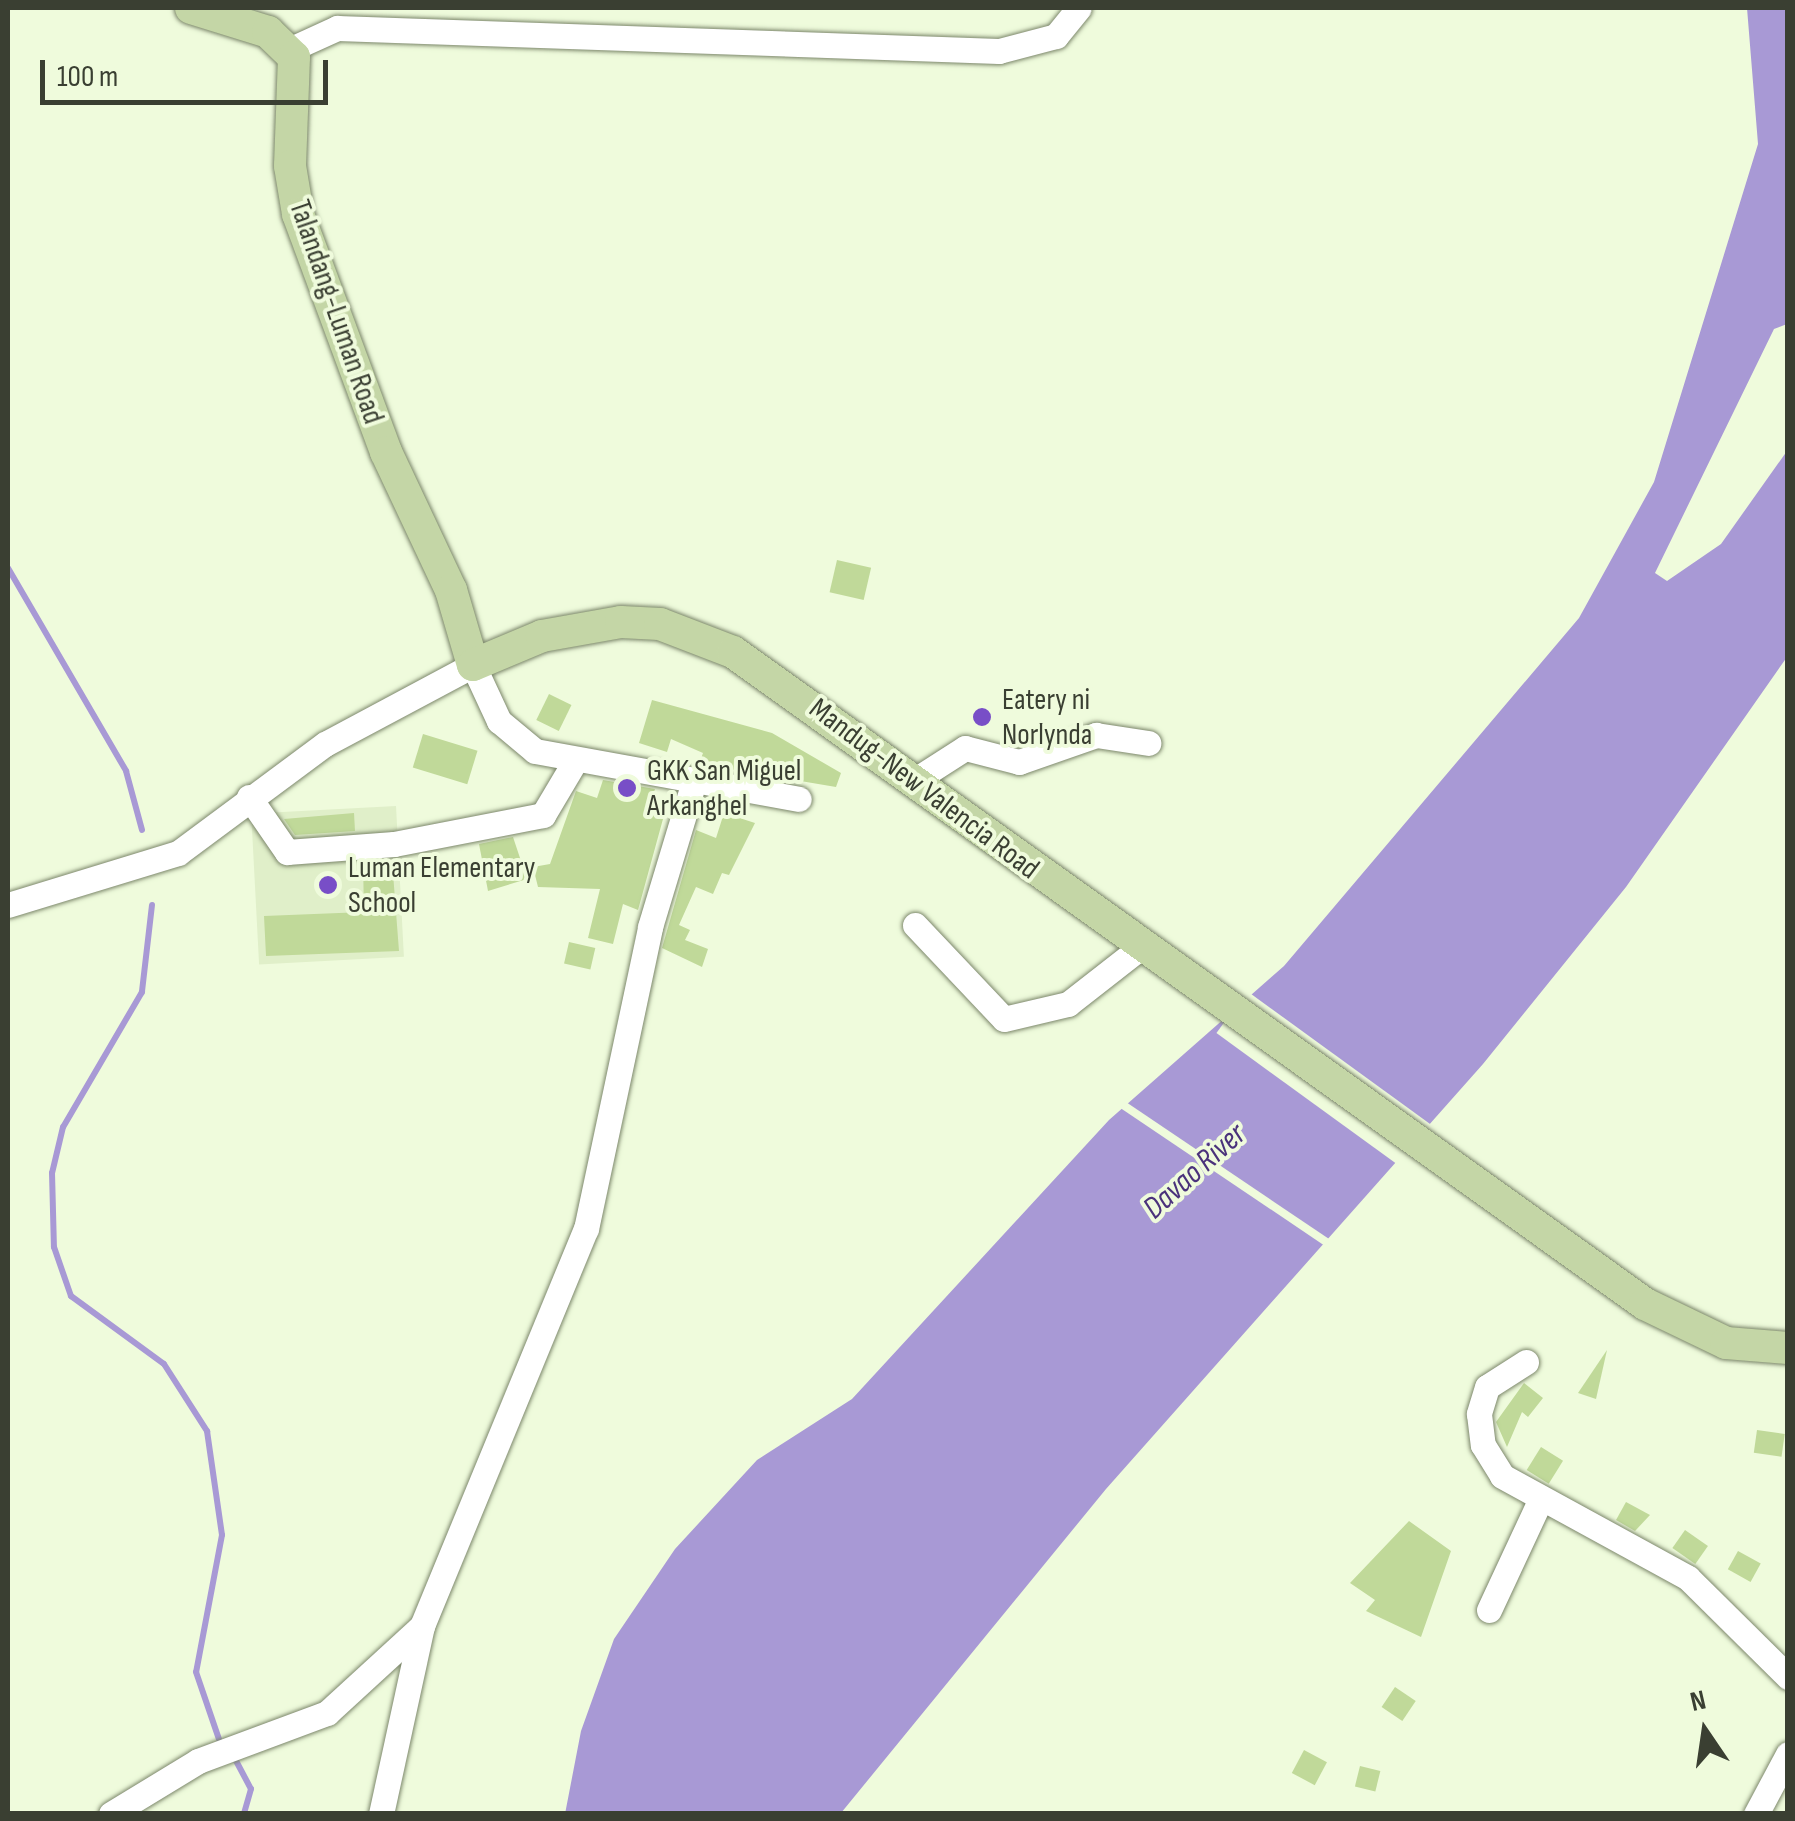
<!DOCTYPE html>
<style>
body{margin:0}
#map{position:relative;width:1795px;height:1821px;overflow:hidden;background:#effbdc;font-family:"Sofia Sans Condensed",sans-serif}
div>[style]{position:absolute}
.built>*{inset:0;background:#e0efc9;transform-origin:0 0}
.water>*{inset:0;background:#a899d5}
.pier>*{inset:0;background:#effbdc;transform-origin:0 0}
.stream>*{height:6px;margin:-3px;padding:0 3px;transform-origin:3px;border-radius:3px;background:#a899d5}
.building>*{inset:0;background:#c0d999;transform-origin:0 0}
.roads{filter:drop-shadow(0 0 2px #7c876b) drop-shadow(0 0 2px #7c876b)}
.minor>*{height:25px;margin:-12.5px;padding:0 12.5px;transform-origin:12.5px;border-radius:12.5px;background:#fff}
.major>*{height:32px;margin:-16px;padding:0 16px;transform-origin:16px;border-radius:16px;background:#c4d6a6}
.dots>*{width:28px;height:28px;translate:-50% -50%;box-sizing:border-box;border:5px solid #effbdc;border-radius:50%}
span{translate:-50% -50%;white-space:nowrap;text-align:center;line-height:1.15;-webkit-text-stroke:8px #effbdc;paint-order:stroke}
.street-label{font-size:30px;color:#3a3f32}
.poi-label{font-size:30px;color:#3a3f32}
.left{translate:0 -50%;text-align:left}
.water-label{font-size:32px;color:#4a327b;font-style:italic}
.frame{position:absolute;inset:0;border:10px solid #3a3f32;pointer-events:none}
.north{position:absolute;left:1655px;top:1681px;width:100px;height:100px;-webkit-text-stroke:8px #effbdc;paint-order:stroke;rotate:347deg;font-size:28px;font-weight:700;line-height:40px;text-align:center;color:#3a3f32}
.north::after{content:'';display:block;margin:auto;width:35px;height:45px;background:#3a3f32;clip-path:polygon(50% 0,100% 100%,50% 72%,0 100%)}
.scale{position:absolute;left:40px;top:60px;width:288px;height:45px;box-sizing:border-box;border:5px solid #3a3f32;border-top:0;padding-left:12px;font-size:30px;line-height:35px;white-space:nowrap;color:#3a3f32;-webkit-text-stroke:8px #effbdc;paint-order:stroke}
</style>
<div id="map">
<div class="built">
<i style="left:396px;top:806px;width:151px;height:145px;rotate:87deg"></i>
</div>
<div class="water">
<i style="clip-path:polygon(1747px 8px,1787px 8px,1787px 324px,1774px 329px,1655px 573px,1667px 581px,1721px 544px,1787px 451px,1787px 657px,1626px 887px,1483px 1064px,1106px 1489px,841px 1813px,565px 1814px,581px 1731px,614px 1639px,675px 1549px,757px 1460px,852px 1399px,1109px 1120px,1284px 966px,1579px 618px,1654px 482px,1758px 144px)"></i>
</div>
<div class="pier">
<i style="left:1247px;top:991px;width:231px;height:52px;rotate:36deg"></i>
<i style="left:1123px;top:1100px;width:254px;height:8px;rotate:34deg"></i>
</div>
<div class="stream">
<i style="left:8px;top:568px;width:235px;rotate:59.8deg"></i>
<i style="left:126px;top:771px;width:61px;rotate:74.8deg"></i>
<i style="left:152px;top:905px;width:88px;rotate:96.6deg"></i>
<i style="left:142px;top:992px;width:156px;rotate:120.3deg"></i>
<i style="left:63px;top:1127px;width:47px;rotate:103.4deg"></i>
<i style="left:52px;top:1173px;width:74px;rotate:88.5deg"></i>
<i style="left:54px;top:1247px;width:52px;rotate:70.9deg"></i>
<i style="left:71px;top:1296px;width:115px;rotate:36.2deg"></i>
<i style="left:164px;top:1364px;width:80px;rotate:57.3deg"></i>
<i style="left:207px;top:1431px;width:105px;rotate:81.8deg"></i>
<i style="left:222px;top:1535px;width:139px;rotate:100.7deg"></i>
<i style="left:196px;top:1672px;width:71px;rotate:71.1deg"></i>
<i style="left:234px;top:1757px;width:36px;rotate:62deg"></i>
<i style="left:251px;top:1789px;width:26px;rotate:106deg"></i>
</div>
<div class="building">
<i style="left:837px;top:560px;width:35px;height:33px;rotate:13deg"></i>
<i style="left:549px;top:694px;width:25px;height:29px;rotate:26deg"></i>
<i style="clip-path:polygon(652px 700px,772px 733px,841px 773px,836px 787px,699px 764px,703px 753px,671px 739px,667px 752px,639px 743px)"></i>
<i style="left:423px;top:734px;width:57px;height:35px;rotate:17deg"></i>
<i style="clip-path:polygon(603px 780px,655px 789px,647px 813px,663px 819px,638px 910px,623px 904px,613px 944px,588px 938px,600px 889px,538px 887px,533px 867px,550px 864px,576px 791px,597px 798px)"></i>
<i style="clip-path:polygon(354px 813px,355px 831px,295px 835px,284px 819px)"></i>
<i style="clip-path:polygon(724px 813px,755px 823px,729px 875px,722px 873px,713px 894px,696px 887px,679px 925px,690px 930px,685px 940px,708px 949px,702px 967px,662px 948px,696px 830px,716px 838px)"></i>
<i style="clip-path:polygon(513px 837px,527px 879px,488px 891px,479px 844px)"></i>
<i style="clip-path:polygon(392px 860px,399px 951px,266px 956px,264px 916px,364px 912px,363px 863px)"></i>
<i style="left:569px;top:942px;width:27px;height:22px;rotate:13deg"></i>
<i style="clip-path:polygon(1607px 1350px,1596px 1399px,1578px 1393px)"></i>
<i style="clip-path:polygon(1524px 1383px,1543px 1398px,1528px 1417px,1522px 1412px,1507px 1447px,1496px 1422px)"></i>
<i style="left:1757px;top:1430px;width:28px;height:23px;rotate:8deg"></i>
<i style="left:1541px;top:1447px;width:26px;height:27px;rotate:32deg"></i>
<i style="clip-path:polygon(1626px 1502px,1650px 1515px,1635px 1531px,1616px 1520px)"></i>
<i style="clip-path:polygon(1409px 1521px,1451px 1551px,1421px 1637px,1366px 1611px,1375px 1600px,1350px 1583px)"></i>
<i style="left:1685px;top:1530px;width:28px;height:22px;rotate:35deg"></i>
<i style="left:1738px;top:1551px;width:26px;height:21px;rotate:29deg"></i>
<i style="left:1395px;top:1687px;width:25px;height:24px;rotate:34deg"></i>
<i style="left:1304px;top:1750px;width:26px;height:26px;rotate:28deg"></i>
<i style="left:1360px;top:1766px;width:21px;height:21px;rotate:14deg"></i>
</div>
<div class="roads">
<div class="minor">
<i style="left:291px;top:49px;width:51px;rotate:-24.5deg"></i>
<i style="left:337px;top:28px;width:662px;rotate:1.99deg"></i>
<i style="left:999px;top:51px;width:59px;rotate:-14.7deg"></i>
<i style="left:1056px;top:36px;width:36px;rotate:-51deg"></i>
<i style="left:912px;top:782px;width:63px;rotate:-32.7deg"></i>
<i style="left:965px;top:748px;width:56px;rotate:14.5deg"></i>
<i style="left:1019px;top:762px;width:82px;rotate:-19.3deg"></i>
<i style="left:1096px;top:735px;width:53px;rotate:8.7deg"></i>
<i style="left:249px;top:797px;width:67px;rotate:55.4deg"></i>
<i style="left:287px;top:852px;width:107px;rotate:-4.3deg"></i>
<i style="left:394px;top:844px;width:152px;rotate:-11deg"></i>
<i style="left:543px;top:815px;width:63px;rotate:-59.3deg"></i>
<i style="left:8px;top:905px;width:178px;rotate:-17deg"></i>
<i style="left:178px;top:853px;width:183px;rotate:-36.6deg"></i>
<i style="left:325px;top:744px;width:168px;rotate:-28.1deg"></i>
<i style="left:473px;top:665px;width:62px;rotate:65.1deg"></i>
<i style="left:499px;top:721px;width:47px;rotate:39.8deg"></i>
<i style="left:535px;top:751px;width:268px;rotate:10.3deg"></i>
<i style="left:915px;top:925px;width:129px;rotate:46.6deg"></i>
<i style="left:1004px;top:1019px;width:66px;rotate:-13.2deg"></i>
<i style="left:1068px;top:1004px;width:93px;rotate:-38deg"></i>
<i style="left:1526px;top:1362px;width:46px;rotate:147.3deg"></i>
<i style="left:1487px;top:1387px;width:28px;rotate:107deg"></i>
<i style="left:1479px;top:1414px;width:31px;rotate:83deg"></i>
<i style="left:1483px;top:1445px;width:36px;rotate:58deg"></i>
<i style="left:1502px;top:1476px;width:212px;rotate:28.7deg"></i>
<i style="left:1688px;top:1578px;width:141px;rotate:44.7deg"></i>
<i style="left:1489px;top:1610px;width:118px;rotate:-65deg"></i>
<i style="left:111px;top:1814px;width:102px;rotate:-31.3deg"></i>
<i style="left:198px;top:1761px;width:138px;rotate:-20.4deg"></i>
<i style="left:327px;top:1713px;width:129px;rotate:-42.5deg"></i>
<i style="left:422px;top:1626px;width:430px;rotate:-67.6deg"></i>
<i style="left:586px;top:1229px;width:309px;rotate:-78deg"></i>
<i style="left:650px;top:927px;width:152px;rotate:-73.2deg"></i>
<i style="left:381px;top:1814px;width:192px;rotate:-77.7deg"></i>
<i style="left:1756px;top:1814px;width:68px;rotate:-61.9deg"></i>
</div>
<div class="major">
<i style="left:191px;top:8px;width:81px;rotate:17.3deg"></i>
<i style="left:268px;top:32px;width:36px;rotate:44deg"></i>
<i style="left:294px;top:57px;width:109px;rotate:92.1deg"></i>
<i style="left:290px;top:166px;width:49px;rotate:80.5deg"></i>
<i style="left:298px;top:214px;width:254px;rotate:69.7deg"></i>
<i style="left:386px;top:452px;width:153px;rotate:64.8deg"></i>
<i style="left:451px;top:590px;width:78px;rotate:73.7deg"></i>
<i style="left:473px;top:665px;width:75px;rotate:-22.8deg"></i>
<i style="left:542px;top:636px;width:80px;rotate:-10deg"></i>
<i style="left:621px;top:622px;width:39px;rotate:3deg"></i>
<i style="left:660px;top:624px;width:78px;rotate:21deg"></i>
<i style="left:733px;top:652px;width:1121px;rotate:35.56deg"></i>
<i style="left:1645px;top:1304px;width:90px;rotate:25.7deg"></i>
<i style="left:1726px;top:1343px;width:62px;rotate:4.6deg"></i>
</div>
</div>
<div class="dots">
<i style="left:982px;top:717px;background:#784ec7"></i>
<i style="left:627px;top:788px;background:#784ec7"></i>
<i style="left:328px;top:885px;background:#784ec7"></i>
</div>
<div class="street-label">
<span style="left:336px;top:312px;rotate:71deg">Talandang-Luman Road</span>
<span style="left:924px;top:789px;rotate:37deg">Mandug-New Valencia Road</span>
</div>
<div class="poi-label">
<span class="left" style="left:1002px;top:717px">Eatery ni<br>Norlynda</span>
<span class="left" style="left:647px;top:788px">GKK San Miguel<br>Arkanghel</span>
<span class="left" style="left:348px;top:885px">Luman Elementary<br>School</span>
</div>
<div class="water-label">
<span style="left:1195px;top:1172px;rotate:-42deg">Davao River</span>
</div>
<div class="frame"></div>
<div class="north">N</div>
<div class="scale">100 m</div>
</div>
